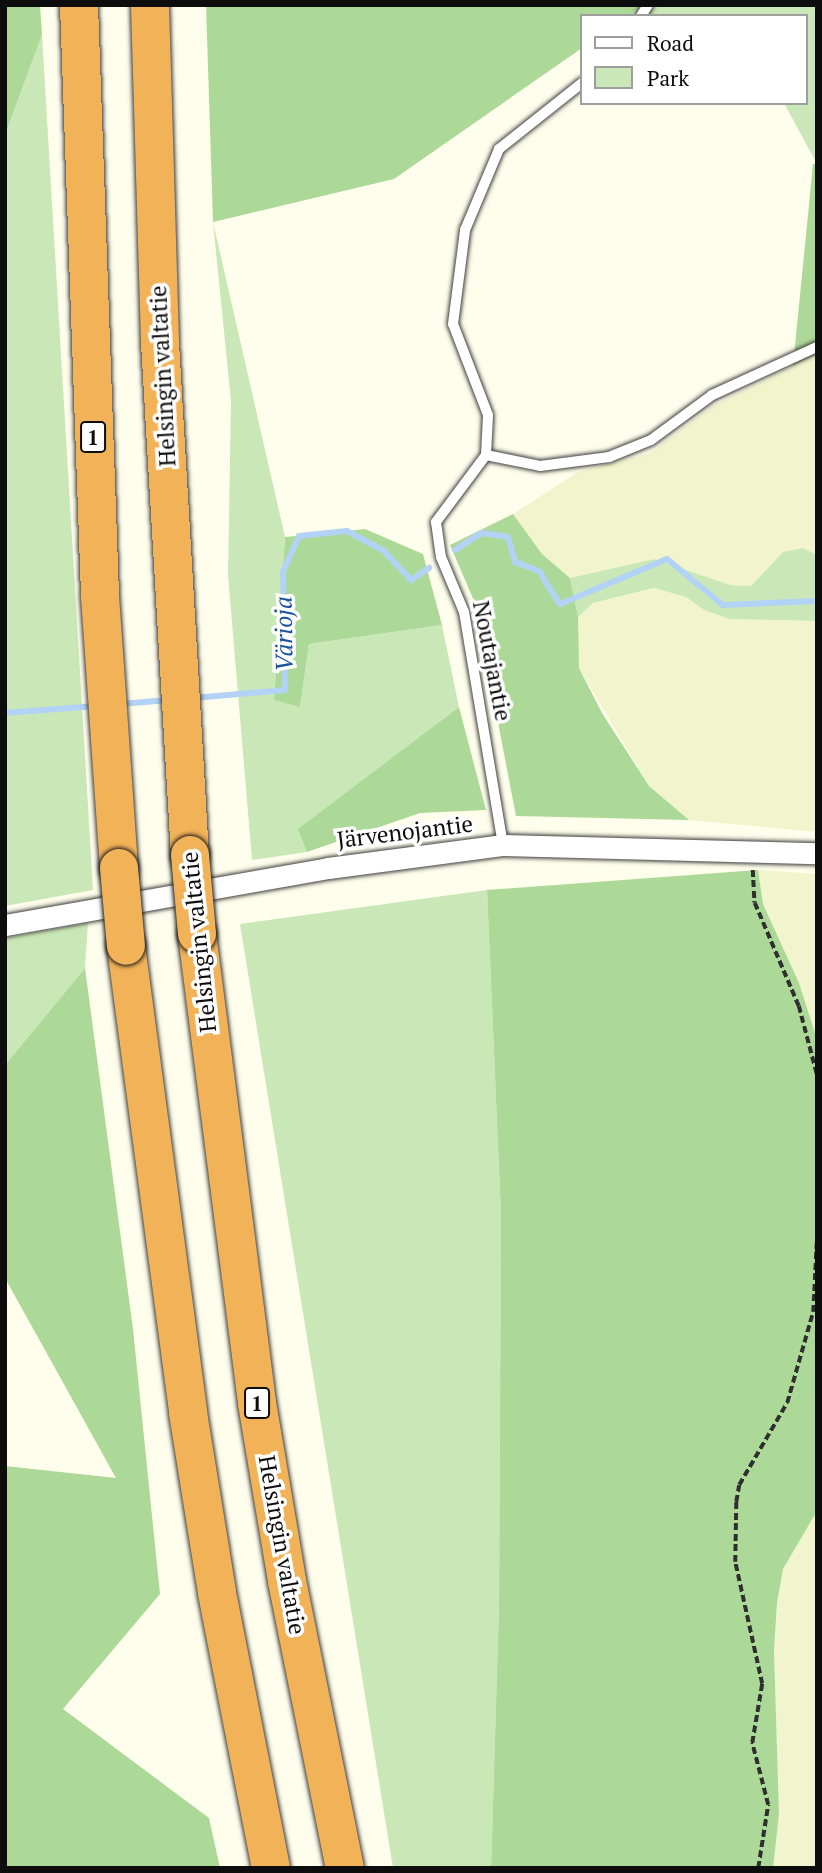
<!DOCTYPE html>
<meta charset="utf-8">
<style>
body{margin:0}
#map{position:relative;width:822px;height:1873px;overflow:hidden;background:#fffeec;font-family:"PT Serif",serif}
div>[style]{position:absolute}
.farmland>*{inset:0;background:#f2f4cd}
.green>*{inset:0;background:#cae8b7}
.forest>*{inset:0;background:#acd997}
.stream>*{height:6px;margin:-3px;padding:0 3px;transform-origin:3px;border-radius:3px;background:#b2d3f5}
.path>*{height:3.5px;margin-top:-1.75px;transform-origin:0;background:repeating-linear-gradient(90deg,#2f2f2f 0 7px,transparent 0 10.5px)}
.roads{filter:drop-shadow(0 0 2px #404040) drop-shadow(0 0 2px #404040)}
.lane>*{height:10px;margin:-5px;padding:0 5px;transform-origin:5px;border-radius:5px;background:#fff}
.street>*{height:21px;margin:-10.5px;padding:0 10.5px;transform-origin:10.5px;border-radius:10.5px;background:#fff}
.highway>*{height:38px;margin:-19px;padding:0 19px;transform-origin:19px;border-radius:19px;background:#f2b257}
.bridges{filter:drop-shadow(0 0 2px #1e1e1e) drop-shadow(0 0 2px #1e1e1e)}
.highway-bridge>*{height:38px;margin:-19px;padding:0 19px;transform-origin:19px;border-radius:19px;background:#f2b257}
span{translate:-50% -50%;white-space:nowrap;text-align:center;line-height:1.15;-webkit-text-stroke:7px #fff;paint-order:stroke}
.shield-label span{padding:2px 5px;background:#fff;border:2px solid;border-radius:5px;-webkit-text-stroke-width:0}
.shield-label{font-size:21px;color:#0d0d0d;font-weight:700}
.street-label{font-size:23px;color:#0d0d0d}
.water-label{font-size:24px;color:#18519c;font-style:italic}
.frame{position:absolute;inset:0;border:7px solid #0d0d0d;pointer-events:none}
.legend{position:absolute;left:580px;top:14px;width:228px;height:91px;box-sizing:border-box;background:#fff;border:2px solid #9e9e9e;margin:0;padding:9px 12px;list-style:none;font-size:21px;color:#0d0d0d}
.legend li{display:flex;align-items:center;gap:14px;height:35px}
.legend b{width:35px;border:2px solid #9e9e9e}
</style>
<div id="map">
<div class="farmland">
<i style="clip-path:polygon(817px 354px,817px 555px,803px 548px,783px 552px,751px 586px,730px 585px,654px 559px,570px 578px,542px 554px,513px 514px,578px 472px,650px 453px,711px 407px)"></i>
<i style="clip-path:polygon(654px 588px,686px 597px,704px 610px,729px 619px,817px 621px,817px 832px,689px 820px,649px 786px,579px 668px,575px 637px,578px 617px,593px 603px)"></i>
<i style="clip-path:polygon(758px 870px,817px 874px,817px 1039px,799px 983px,763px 904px)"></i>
<i style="clip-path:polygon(817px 1511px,817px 1868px,773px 1868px,779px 1814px,774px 1650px,777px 1603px,783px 1569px)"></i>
</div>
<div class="green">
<i style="clip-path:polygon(641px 5px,817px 5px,817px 164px,784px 103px,806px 103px,806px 16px,628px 16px)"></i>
<i style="clip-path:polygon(42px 35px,93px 890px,5px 906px,5px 135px)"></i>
<i style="clip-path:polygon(213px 222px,285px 537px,274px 700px,300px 706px,309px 644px,442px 625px,459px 707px,299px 829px,307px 852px,252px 860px,228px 575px,231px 401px)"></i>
<i style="clip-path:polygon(803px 548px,817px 555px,817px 621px,729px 619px,704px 610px,686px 597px,654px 588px,593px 603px,578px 617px,570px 578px,654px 559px,730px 585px,751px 586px,783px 552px)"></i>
<i style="clip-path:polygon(487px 890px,501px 1215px,499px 1607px,491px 1868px,393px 1868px,240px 924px)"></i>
<i style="clip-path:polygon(88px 923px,85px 968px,5px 1065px,5px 938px)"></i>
</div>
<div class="forest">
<i style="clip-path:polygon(5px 5px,40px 5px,42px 35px,5px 135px)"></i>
<i style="clip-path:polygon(206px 5px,641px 5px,628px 16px,582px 16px,582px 48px,394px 179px,213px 222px)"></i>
<i style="clip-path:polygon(813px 164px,817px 164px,817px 354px,793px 366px)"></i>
<i style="clip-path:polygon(513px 514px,542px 554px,570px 578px,578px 617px,579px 668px,602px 713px,649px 786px,689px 820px,516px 816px,475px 603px,450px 545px)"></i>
<i style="clip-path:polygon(365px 529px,423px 554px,442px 625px,309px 644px,300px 707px,274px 700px,285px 537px)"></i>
<i style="clip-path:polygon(459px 707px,486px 810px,420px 813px,307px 852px,298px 829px)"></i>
<i style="clip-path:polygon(758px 870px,763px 904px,799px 983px,817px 1039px,817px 1511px,783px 1569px,777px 1603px,774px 1650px,779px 1814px,773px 1868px,491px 1868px,499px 1607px,501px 1215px,487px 890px)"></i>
<i style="clip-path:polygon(85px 968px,133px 1329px,160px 1594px,63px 1709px,209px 1818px,220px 1868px,5px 1868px,5px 1466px,116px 1478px,5px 1278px,5px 1065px)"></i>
</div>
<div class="stream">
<i style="left:455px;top:550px;width:31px;rotate:-33deg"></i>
<i style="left:481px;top:533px;width:27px;rotate:8deg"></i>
<i style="left:508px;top:537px;width:26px;rotate:74deg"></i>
<i style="left:515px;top:562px;width:26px;rotate:21deg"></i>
<i style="left:539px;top:571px;width:39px;rotate:58deg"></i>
<i style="left:560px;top:604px;width:116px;rotate:-22.8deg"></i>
<i style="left:667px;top:559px;width:72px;rotate:39.4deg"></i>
<i style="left:723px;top:605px;width:94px;rotate:-2.4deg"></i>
<i style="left:194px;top:698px;width:91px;rotate:-5deg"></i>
<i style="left:285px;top:690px;width:118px;rotate:-91deg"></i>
<i style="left:283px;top:572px;width:39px;rotate:-66deg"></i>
<i style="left:299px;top:536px;width:48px;rotate:-5.9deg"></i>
<i style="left:347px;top:531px;width:42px;rotate:28.4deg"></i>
<i style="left:384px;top:551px;width:40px;rotate:47deg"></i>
<i style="left:411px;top:580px;width:22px;rotate:-34deg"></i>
<i style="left:120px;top:704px;width:49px;rotate:-4.7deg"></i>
<i style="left:5px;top:713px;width:91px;rotate:-4.4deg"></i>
</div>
<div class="path">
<i style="left:753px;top:870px;width:33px;rotate:87deg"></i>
<i style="left:755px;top:903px;width:112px;rotate:66.9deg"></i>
<i style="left:799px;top:1006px;width:70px;rotate:75.2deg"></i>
<i style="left:758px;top:1868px;width:64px;rotate:-81deg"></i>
<i style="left:768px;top:1805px;width:64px;rotate:-104.5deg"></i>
<i style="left:752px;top:1743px;width:60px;rotate:-80.4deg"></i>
<i style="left:762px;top:1684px;width:125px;rotate:-102.5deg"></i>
<i style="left:735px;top:1562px;width:60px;rotate:-89deg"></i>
<i style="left:736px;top:1502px;width:17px;rotate:-80deg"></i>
<i style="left:739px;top:1485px;width:95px;rotate:-59.7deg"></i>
<i style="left:787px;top:1403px;width:95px;rotate:-74.1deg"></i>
<i style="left:813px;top:1312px;width:79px;rotate:-87.1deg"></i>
</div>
<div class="roads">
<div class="lane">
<i style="left:641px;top:16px;width:13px;rotate:-58deg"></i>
<i style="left:486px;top:455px;width:40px;rotate:-87.1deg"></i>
<i style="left:488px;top:415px;width:97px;rotate:-111deg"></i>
<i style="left:453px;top:324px;width:95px;rotate:-82.7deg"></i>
<i style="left:465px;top:230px;width:88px;rotate:-67.2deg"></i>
<i style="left:499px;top:149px;width:106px;rotate:-38.5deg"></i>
<i style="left:486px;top:455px;width:84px;rotate:126.7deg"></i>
<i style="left:436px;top:522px;width:35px;rotate:82deg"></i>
<i style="left:441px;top:557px;width:60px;rotate:67.3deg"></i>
<i style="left:464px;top:612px;width:236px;rotate:80.5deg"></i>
<i style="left:486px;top:455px;width:55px;rotate:11.5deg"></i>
<i style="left:540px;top:466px;width:70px;rotate:-7.4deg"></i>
<i style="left:609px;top:457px;width:45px;rotate:-22deg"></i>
<i style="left:651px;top:440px;width:76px;rotate:-36.4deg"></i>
<i style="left:712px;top:395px;width:115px;rotate:-24.6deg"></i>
</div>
<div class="street">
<i style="left:5px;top:925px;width:328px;rotate:-10deg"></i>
<i style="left:328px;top:868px;width:177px;rotate:-7.5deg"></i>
<i style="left:503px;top:845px;width:314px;rotate:1.5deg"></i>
</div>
<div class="highway">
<i style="left:79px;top:5px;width:591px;rotate:87.96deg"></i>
<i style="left:100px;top:596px;width:273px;rotate:86deg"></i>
<i style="left:150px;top:5px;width:338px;rotate:88.3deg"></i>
<i style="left:160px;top:343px;width:513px;rotate:86.65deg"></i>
<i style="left:197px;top:934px;width:473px;rotate:82.7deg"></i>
<i style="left:257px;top:1403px;width:181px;rotate:80.4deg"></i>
<i style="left:287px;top:1581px;width:293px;rotate:78.6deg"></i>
<i style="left:126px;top:946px;width:471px;rotate:82.4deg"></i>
<i style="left:188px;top:1413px;width:182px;rotate:80.8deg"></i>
<i style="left:217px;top:1593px;width:280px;rotate:78.9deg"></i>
</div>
</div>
<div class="bridges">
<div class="highway-bridge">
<i style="left:190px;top:855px;width:79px;rotate:84.9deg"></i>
<i style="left:119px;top:868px;width:78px;rotate:84.9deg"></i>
</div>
</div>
<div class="shield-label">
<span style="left:93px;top:437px">1</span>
<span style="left:257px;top:1403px">1</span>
</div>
<div class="street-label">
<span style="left:163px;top:376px;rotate:-93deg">Helsingin valtatie</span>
<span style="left:492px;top:661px;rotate:79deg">Noutajantie</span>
<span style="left:405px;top:832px;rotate:-7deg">Järvenojantie</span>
<span style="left:199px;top:942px;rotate:-96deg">Helsingin valtatie</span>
<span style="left:282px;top:1545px;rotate:80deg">Helsingin valtatie</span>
</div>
<div class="water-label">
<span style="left:284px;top:634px;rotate:-91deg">Värioja</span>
</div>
<div class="frame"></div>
<ul class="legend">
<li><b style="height:9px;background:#fff"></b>Road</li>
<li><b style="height:19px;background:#cae8b7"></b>Park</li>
</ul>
</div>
